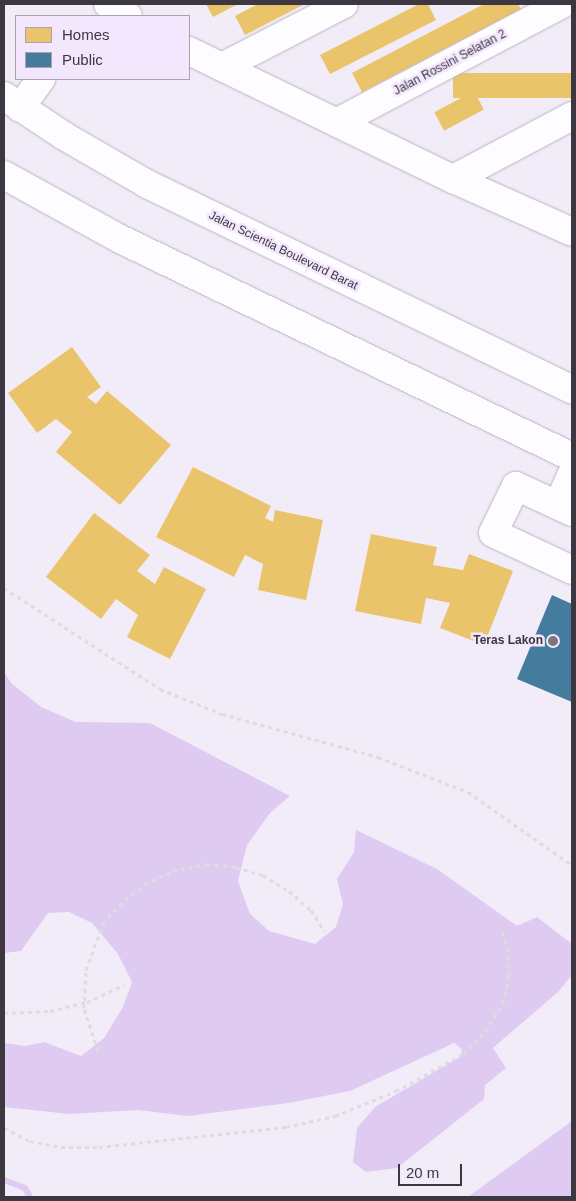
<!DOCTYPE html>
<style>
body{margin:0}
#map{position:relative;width:576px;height:1201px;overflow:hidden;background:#f2ecf8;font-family:Helvetica,sans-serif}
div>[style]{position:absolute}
.water>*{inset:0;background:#dfcaf2}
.homes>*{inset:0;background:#e9c46a;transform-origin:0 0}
.public>*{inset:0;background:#457b9d}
.stream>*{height:6px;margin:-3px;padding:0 3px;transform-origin:3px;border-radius:3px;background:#dfcaf2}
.path>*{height:3px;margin-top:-1.5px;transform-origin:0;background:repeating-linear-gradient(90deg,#dedcdf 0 4px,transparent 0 8px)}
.roads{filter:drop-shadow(0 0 1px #bab4bf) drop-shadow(0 0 1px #bab4bf)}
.minor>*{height:28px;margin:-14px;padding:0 14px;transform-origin:14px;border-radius:14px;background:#fdfcfe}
.path-bridge>*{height:3px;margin-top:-1.5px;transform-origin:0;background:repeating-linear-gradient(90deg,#dedcdf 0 4px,transparent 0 8px)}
.dots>*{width:14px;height:14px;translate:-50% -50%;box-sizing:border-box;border:2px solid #f3e7fd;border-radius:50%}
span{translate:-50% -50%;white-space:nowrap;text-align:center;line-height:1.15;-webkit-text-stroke:5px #f3e7fd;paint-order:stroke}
.street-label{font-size:12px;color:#3c3741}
.poi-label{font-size:12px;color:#3c3741;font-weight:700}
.right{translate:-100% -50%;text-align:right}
.frame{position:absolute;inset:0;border:5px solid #3c3741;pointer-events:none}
.legend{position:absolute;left:15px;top:15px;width:175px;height:65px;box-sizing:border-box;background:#f3e7fd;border:1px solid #aaa1b2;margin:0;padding:6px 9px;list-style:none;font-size:15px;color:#3c3741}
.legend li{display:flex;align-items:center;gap:10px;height:25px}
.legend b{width:25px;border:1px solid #aaa1b2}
.scale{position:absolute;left:398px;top:1164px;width:64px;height:22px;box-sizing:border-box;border:2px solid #3c3741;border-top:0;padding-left:6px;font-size:15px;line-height:18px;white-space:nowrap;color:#3c3741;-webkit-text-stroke:4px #f3e7fd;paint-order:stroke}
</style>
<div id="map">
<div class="water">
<i style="clip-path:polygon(4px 672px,11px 683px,41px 707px,76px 722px,150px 723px,290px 796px,270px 813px,247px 845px,238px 881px,250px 914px,269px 931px,315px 944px,336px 927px,343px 904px,337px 879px,354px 852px,356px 830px,437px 869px,517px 926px,537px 917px,572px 944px,572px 975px,558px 992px,493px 1048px,506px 1068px,485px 1085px,484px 1099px,397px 1168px,366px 1172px,353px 1162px,357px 1128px,375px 1107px,460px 1057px,462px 1049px,454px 1043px,350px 1091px,288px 1103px,188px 1116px,138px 1110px,69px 1114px,4px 1107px,4px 1043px,25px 1046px,44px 1042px,81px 1056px,104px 1038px,123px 1007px,132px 982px,118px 954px,92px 923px,69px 912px,48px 913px,21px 951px,4px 953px)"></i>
<i style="clip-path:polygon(572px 1121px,572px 1197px,468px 1197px)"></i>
</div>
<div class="homes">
<i style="clip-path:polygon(206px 4px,238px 4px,213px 17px)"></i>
<i style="clip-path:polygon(258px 4px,305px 4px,245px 35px,235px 16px)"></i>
<i style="clip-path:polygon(419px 4px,428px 4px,436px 20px,330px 74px,320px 55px)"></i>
<i style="clip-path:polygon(484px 4px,518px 4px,521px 9px,362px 92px,352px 73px)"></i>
<i style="left:572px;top:73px;width:25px;height:119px;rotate:90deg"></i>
<i style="left:474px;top:91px;width:21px;height:45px;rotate:62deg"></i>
<i style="clip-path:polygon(72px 347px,101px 387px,87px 397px,96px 404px,107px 391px,171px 445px,120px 505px,56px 452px,72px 432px,56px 419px,37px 433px,8px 393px)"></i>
<i style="clip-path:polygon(193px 467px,271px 506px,265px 518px,273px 522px,275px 510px,323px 520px,306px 600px,258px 590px,263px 564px,245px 555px,234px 577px,156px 537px)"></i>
<i style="clip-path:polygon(94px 513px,150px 555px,137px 571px,155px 584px,164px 567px,206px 589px,170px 659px,127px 637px,138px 615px,116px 599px,101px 619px,46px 577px)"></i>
<i style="clip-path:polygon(371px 534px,437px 547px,433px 565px,463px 570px,469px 554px,513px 571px,484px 645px,440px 628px,450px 603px,426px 598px,421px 624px,355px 611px)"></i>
</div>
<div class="public">
<i style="clip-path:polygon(552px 595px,572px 604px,572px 702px,517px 679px)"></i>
</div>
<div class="stream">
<i style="left:4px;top:1180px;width:22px;rotate:21deg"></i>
<i style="left:25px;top:1188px;width:10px;rotate:61deg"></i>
</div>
<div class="path">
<i style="left:4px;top:588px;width:186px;rotate:32.9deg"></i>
<i style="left:160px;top:689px;width:67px;rotate:22deg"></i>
<i style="left:222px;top:714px;width:162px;rotate:15.4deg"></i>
<i style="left:378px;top:757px;width:97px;rotate:21.3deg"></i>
<i style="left:468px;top:792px;width:127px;rotate:35.1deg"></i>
<i style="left:4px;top:1013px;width:46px;rotate:-2.5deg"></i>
<i style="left:50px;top:1011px;width:38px;rotate:-14deg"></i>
<i style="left:87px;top:1002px;width:41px;rotate:-24.7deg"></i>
<i style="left:4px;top:1128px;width:29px;rotate:27deg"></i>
<i style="left:30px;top:1141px;width:32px;rotate:11deg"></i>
<i style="left:61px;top:1147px;width:38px"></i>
<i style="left:99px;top:1147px;width:188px;rotate:-6.1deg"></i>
<i style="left:286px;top:1127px;width:50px;rotate:-12.7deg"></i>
<i style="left:335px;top:1116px;width:66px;rotate:-22.3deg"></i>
<i style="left:396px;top:1091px;width:77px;rotate:-28.9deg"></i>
<i style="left:463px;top:1054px;width:32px;rotate:-46deg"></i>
<i style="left:485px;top:1031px;width:33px;rotate:-57deg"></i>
<i style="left:503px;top:1003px;width:28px;rotate:-77deg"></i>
<i style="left:509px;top:976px;width:25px;rotate:-92deg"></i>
<i style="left:508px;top:951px;width:25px;rotate:-106deg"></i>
</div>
<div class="roads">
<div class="minor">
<i style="left:108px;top:4px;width:23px;rotate:31deg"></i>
<i style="left:189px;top:51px;width:293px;rotate:25.9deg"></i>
<i style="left:453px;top:179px;width:130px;rotate:24deg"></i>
<i style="left:222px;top:67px;width:137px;rotate:-27.3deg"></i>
<i style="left:4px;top:96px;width:72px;rotate:33.7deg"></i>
<i style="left:64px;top:136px;width:96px;rotate:30deg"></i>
<i style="left:147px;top:184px;width:472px;rotate:25.8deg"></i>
<i style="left:20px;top:108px;width:36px;rotate:-54deg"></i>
<i style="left:338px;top:122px;width:253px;rotate:-27.8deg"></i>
<i style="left:4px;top:175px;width:130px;rotate:28.9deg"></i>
<i style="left:118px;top:238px;width:504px;rotate:25.75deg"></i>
<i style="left:453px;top:179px;width:135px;rotate:-27.9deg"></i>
<i style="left:558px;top:505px;width:34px;rotate:-66deg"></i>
<i style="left:572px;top:512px;width:62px;rotate:-155.1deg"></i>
<i style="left:516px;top:486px;width:52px;rotate:116.1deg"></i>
<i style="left:493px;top:533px;width:87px;rotate:25.1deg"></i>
</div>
</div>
<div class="path-bridge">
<i style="left:98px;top:1051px;width:45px;rotate:-108deg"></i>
<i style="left:84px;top:1008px;width:38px;rotate:-87deg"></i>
<i style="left:86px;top:970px;width:49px;rotate:-69.7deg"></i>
<i style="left:103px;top:924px;width:25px;rotate:-50deg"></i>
<i style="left:119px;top:905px;width:33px;rotate:-39deg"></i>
<i style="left:145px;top:884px;width:31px;rotate:-25deg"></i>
<i style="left:173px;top:871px;width:35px;rotate:-12deg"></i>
<i style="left:207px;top:864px;width:29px;rotate:6deg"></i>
<i style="left:236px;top:867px;width:28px;rotate:17deg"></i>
<i style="left:263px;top:875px;width:31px;rotate:32deg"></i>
<i style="left:289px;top:891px;width:29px;rotate:41deg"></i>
<i style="left:311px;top:910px;width:25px;rotate:58deg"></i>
</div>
<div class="dots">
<i style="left:553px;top:641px;background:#7c7681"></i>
</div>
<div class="street-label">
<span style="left:450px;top:63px;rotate:-28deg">Jalan Rossini Selatan 2</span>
<span style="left:283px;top:251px;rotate:26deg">Jalan Scientia Boulevard Barat</span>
</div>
<div class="poi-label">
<span class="right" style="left:543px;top:641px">Teras Lakon</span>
</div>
<div class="frame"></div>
<ul class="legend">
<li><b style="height:14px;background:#e9c46a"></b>Homes</li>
<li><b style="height:14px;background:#457b9d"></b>Public</li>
</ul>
<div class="scale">20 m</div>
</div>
